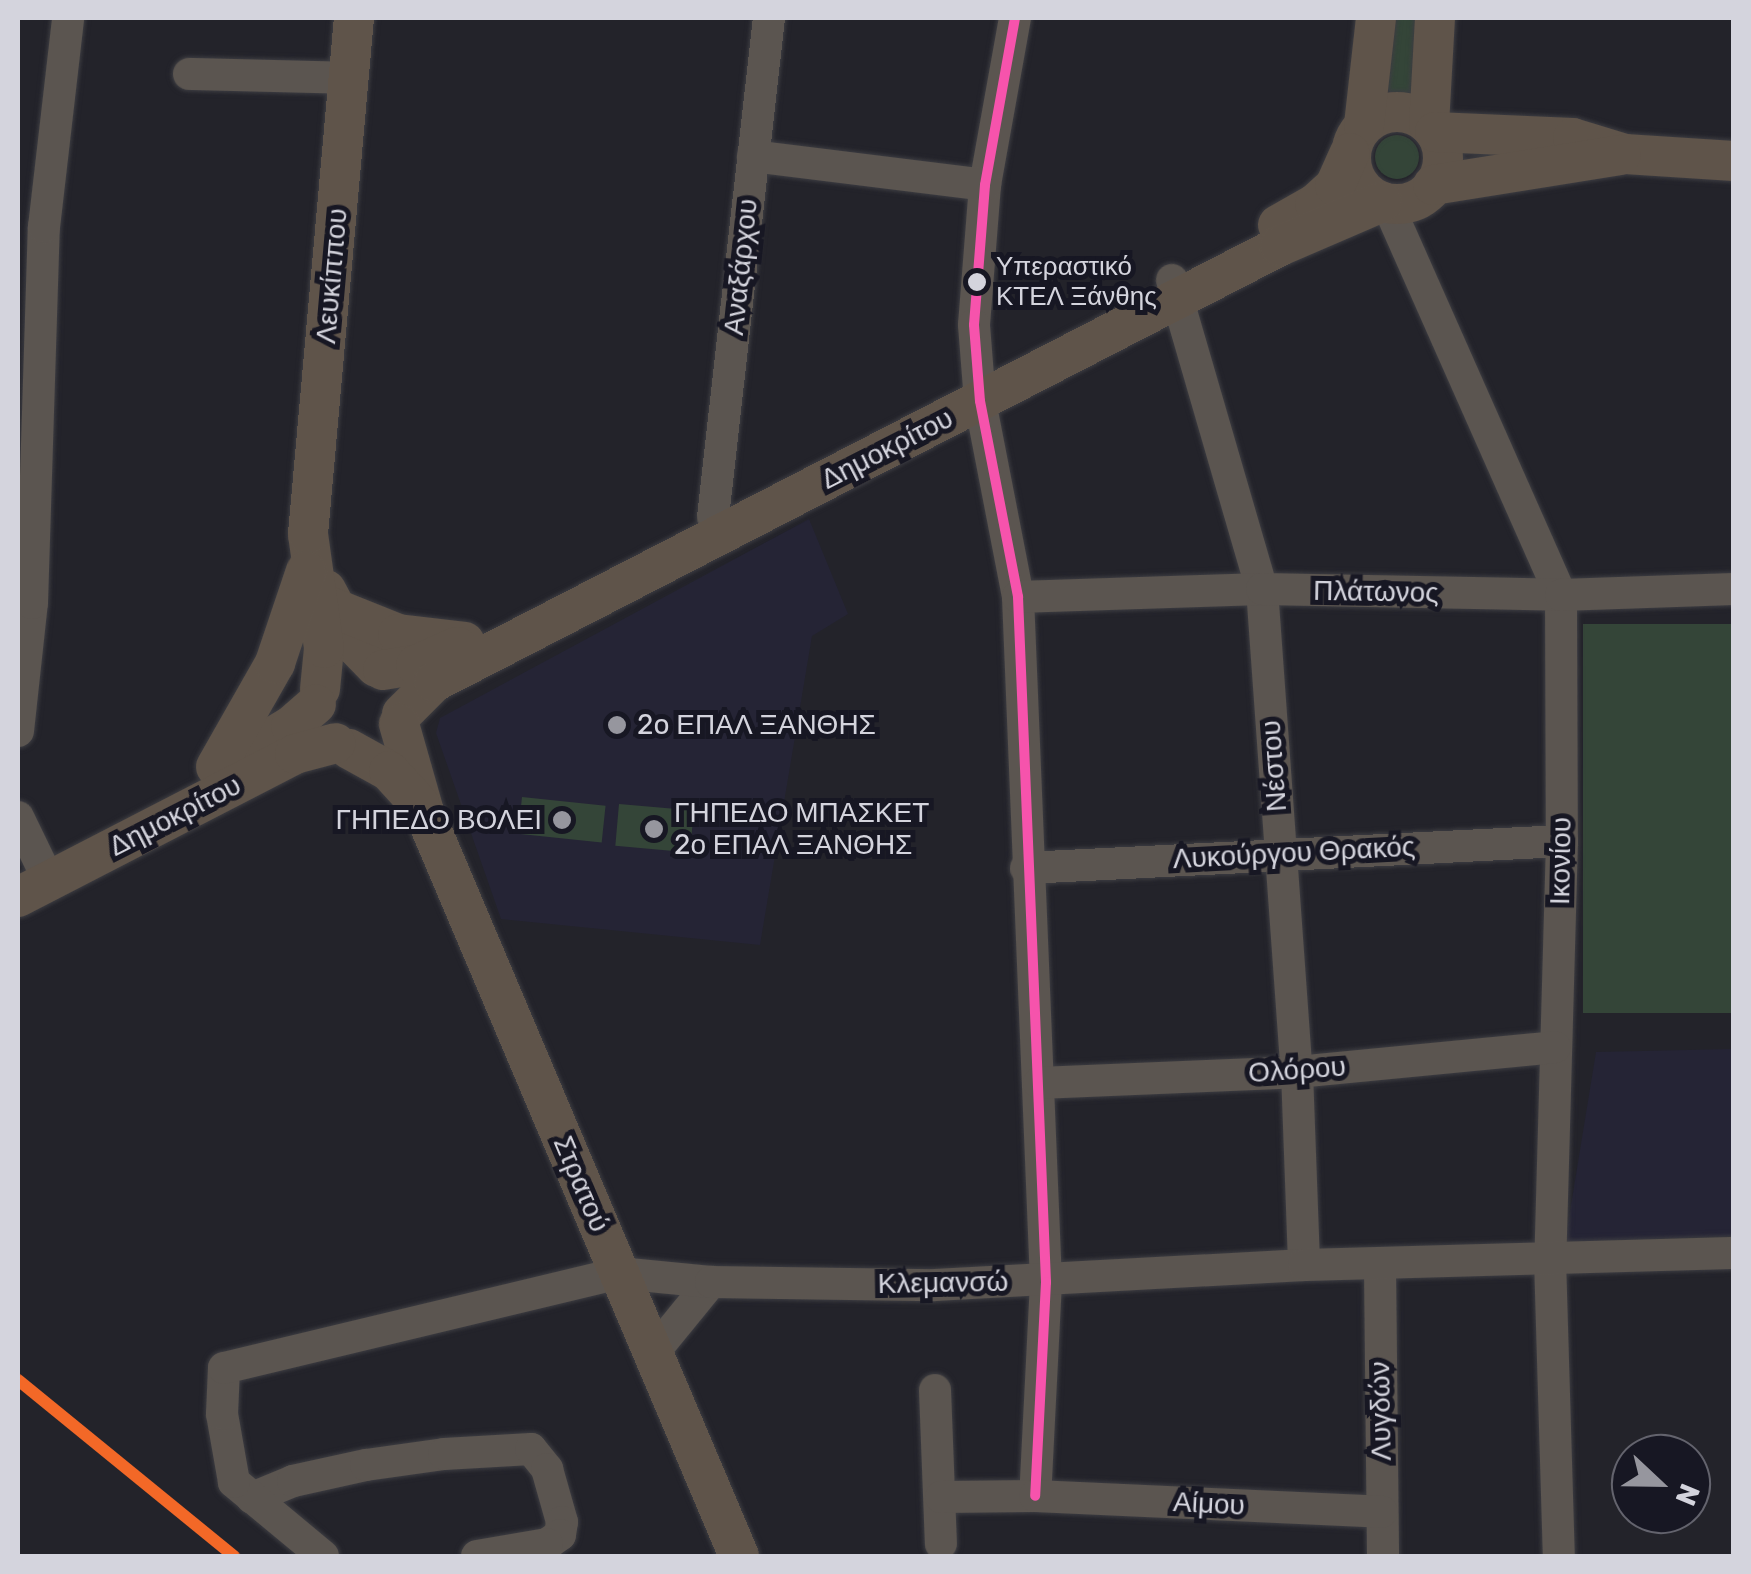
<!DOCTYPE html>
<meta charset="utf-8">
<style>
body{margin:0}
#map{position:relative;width:1751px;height:1574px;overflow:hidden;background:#23232a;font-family:Rubik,sans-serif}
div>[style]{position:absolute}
.built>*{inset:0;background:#252435}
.green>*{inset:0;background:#344538;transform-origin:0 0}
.round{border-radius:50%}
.roads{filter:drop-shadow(0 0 2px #3d3d42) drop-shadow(0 0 2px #3d3d42)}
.minor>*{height:32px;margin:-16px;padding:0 16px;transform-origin:16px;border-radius:16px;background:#5b5550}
.major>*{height:40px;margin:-20px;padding:0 20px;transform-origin:20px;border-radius:20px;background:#5f544a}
.major>.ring{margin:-20px;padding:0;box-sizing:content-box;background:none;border:40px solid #5f544a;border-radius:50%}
.bus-1>*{height:10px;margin:-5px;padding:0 5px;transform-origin:5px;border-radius:5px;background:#f653ac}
.rail-1>*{height:12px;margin:-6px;padding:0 6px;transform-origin:6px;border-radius:6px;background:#f36827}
.dots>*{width:28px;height:28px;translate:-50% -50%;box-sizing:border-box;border:5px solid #171723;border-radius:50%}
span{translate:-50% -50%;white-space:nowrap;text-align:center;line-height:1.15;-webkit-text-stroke:10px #171723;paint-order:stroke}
.bus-label{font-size:26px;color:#d4d4dd}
.left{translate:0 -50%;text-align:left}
.street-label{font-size:28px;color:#d4d4dd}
.poi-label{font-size:28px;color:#d4d4dd}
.right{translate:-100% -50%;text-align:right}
.frame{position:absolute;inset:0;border:20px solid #d4d4dd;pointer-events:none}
.north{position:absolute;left:1611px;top:1434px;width:100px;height:100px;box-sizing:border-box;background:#171723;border:2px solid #63636d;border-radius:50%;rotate:112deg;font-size:28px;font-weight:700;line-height:40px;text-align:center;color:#d4d4dd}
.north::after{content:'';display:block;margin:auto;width:35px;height:45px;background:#96969e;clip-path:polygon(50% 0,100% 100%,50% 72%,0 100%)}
</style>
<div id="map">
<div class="built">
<i style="clip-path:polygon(809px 519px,848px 614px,812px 636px,760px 945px,501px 919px,436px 733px,440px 718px)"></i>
<i style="clip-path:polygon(1733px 1049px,1733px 1236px,1565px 1242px,1596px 1052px)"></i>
</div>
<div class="green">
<i style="clip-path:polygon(1388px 18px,1427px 18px,1414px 98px,1408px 100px,1396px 98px,1387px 89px)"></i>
<i class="round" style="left:1375px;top:135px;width:44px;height:44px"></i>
<i style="left:1733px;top:624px;width:389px;height:150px;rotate:90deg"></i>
<i style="left:522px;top:797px;width:84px;height:37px;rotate:6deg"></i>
<i style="left:619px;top:804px;width:75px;height:42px;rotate:5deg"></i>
</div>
<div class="roads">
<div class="minor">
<i style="left:1015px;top:18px;width:170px;rotate:100.2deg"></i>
<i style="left:985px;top:185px;width:140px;rotate:94.5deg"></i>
<i style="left:974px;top:325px;width:76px;rotate:85.5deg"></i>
<i style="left:980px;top:401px;width:200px;rotate:79deg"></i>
<i style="left:1018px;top:597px;width:686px;rotate:87.66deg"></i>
<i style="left:1046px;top:1282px;width:214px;rotate:92.9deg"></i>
<i style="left:189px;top:74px;width:160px;rotate:1.4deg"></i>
<i style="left:753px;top:156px;width:234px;rotate:7.1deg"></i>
<i style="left:1387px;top:203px;width:429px;rotate:66.1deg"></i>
<i style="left:1561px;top:595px;width:246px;rotate:89.8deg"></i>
<i style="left:1562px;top:841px;width:418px;rotate:91.6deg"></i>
<i style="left:1550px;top:1259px;width:297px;rotate:88.3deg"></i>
<i style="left:1172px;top:280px;width:322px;rotate:73.8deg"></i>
<i style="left:1262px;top:589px;width:484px;rotate:85.9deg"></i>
<i style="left:1297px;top:1072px;width:193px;rotate:87.9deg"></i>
<i style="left:713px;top:517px;width:502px;rotate:-83.6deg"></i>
<i style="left:1018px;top:597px;width:244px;rotate:-1.9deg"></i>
<i style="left:1262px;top:589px;width:299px;rotate:1.1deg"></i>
<i style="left:1561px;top:595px;width:173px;rotate:-2deg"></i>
<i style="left:18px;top:731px;width:129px;rotate:-83.8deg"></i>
<i style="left:32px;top:603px;width:376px;rotate:-88.2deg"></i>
<i style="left:44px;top:227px;width:210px;rotate:-83.4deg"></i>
<i style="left:18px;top:817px;width:71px;rotate:64.2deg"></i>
<i style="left:1026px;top:868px;width:537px;rotate:-2.88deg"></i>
<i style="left:1039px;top:1083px;width:258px;rotate:-2.4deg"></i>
<i style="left:1297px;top:1072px;width:259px;rotate:-5.5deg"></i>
<i style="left:1380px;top:1266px;width:290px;rotate:89.4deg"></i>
<i style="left:653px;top:1353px;width:92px;rotate:-50.8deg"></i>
<i style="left:935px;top:1390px;width:154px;rotate:87.8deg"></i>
<i style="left:941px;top:1497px;width:94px;rotate:-0.6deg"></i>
<i style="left:1035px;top:1496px;width:347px;rotate:2.6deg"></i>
<i style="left:252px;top:1498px;width:44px;rotate:-22.5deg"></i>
<i style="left:293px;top:1481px;width:75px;rotate:-12.4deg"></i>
<i style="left:366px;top:1465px;width:79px;rotate:-8deg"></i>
<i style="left:444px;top:1454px;width:87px;rotate:-3.3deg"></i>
<i style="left:531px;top:1449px;width:26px;rotate:51deg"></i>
<i style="left:547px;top:1469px;width:55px;rotate:74.2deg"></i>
<i style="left:562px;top:1522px;width:13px;rotate:99deg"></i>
<i style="left:560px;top:1535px;width:16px;rotate:145deg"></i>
<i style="left:547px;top:1544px;width:71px;rotate:170.3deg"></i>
<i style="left:323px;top:1556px;width:116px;rotate:-140.3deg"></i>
<i style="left:234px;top:1482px;width:69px;rotate:-100deg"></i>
<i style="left:222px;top:1414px;width:46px;rotate:-87.5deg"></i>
<i style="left:224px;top:1368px;width:406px;rotate:-13.5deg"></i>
<i style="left:619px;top:1273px;width:92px;rotate:5.6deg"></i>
<i style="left:711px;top:1282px;width:224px;rotate:0.8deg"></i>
<i style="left:935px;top:1285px;width:370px;rotate:-3.1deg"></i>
<i style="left:1304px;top:1265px;width:430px;rotate:-1.6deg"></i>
</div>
<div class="major">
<i class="ring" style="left:1351px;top:112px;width:52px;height:52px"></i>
<i style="left:1364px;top:125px;width:108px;rotate:-83.6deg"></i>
<i style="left:1429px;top:125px;width:107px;rotate:-86.8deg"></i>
<i style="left:1435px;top:132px;width:138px;rotate:2.5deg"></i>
<i style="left:1573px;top:138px;width:54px;rotate:17.1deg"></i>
<i style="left:1625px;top:154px;width:109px;rotate:3.7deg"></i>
<i style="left:1433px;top:185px;width:190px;rotate:-9.1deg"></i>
<i style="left:1278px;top:225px;width:43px;rotate:-29.6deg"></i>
<i style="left:1315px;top:204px;width:27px;rotate:-42deg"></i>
<i style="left:1335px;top:186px;width:36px;rotate:-66deg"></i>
<i style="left:326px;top:590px;width:64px;rotate:61.8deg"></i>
<i style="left:356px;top:646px;width:29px;rotate:46deg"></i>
<i style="left:331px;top:607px;width:72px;rotate:21.9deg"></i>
<i style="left:398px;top:634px;width:67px;rotate:6.8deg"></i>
<i style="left:383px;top:670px;width:33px;rotate:-9deg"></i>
<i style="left:416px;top:665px;width:45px;rotate:-23.7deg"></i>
<i style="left:320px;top:689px;width:41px;rotate:-84.4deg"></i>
<i style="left:324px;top:648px;width:115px;rotate:-98deg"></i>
<i style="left:308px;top:534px;width:518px;rotate:-84.91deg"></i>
<i style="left:402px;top:714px;width:45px;rotate:-45deg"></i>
<i style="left:434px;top:682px;width:952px;rotate:-27.27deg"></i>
<i style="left:1280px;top:246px;width:111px;rotate:-23.3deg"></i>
<i style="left:399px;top:724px;width:91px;rotate:74.1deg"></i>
<i style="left:424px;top:812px;width:808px;rotate:67.05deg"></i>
<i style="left:349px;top:749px;width:46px;rotate:28.8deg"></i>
<i style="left:389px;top:771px;width:45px;rotate:47.7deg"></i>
<i style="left:246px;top:753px;width:52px;rotate:-31deg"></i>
<i style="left:291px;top:726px;width:33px;rotate:-41deg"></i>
<i style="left:216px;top:767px;width:120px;rotate:-60.4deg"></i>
<i style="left:275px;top:663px;width:97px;rotate:-71.4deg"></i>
<i style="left:18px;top:897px;width:312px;rotate:-27.3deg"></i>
<i style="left:295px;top:754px;width:42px;rotate:-15deg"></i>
</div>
</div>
<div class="bus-1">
<i style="left:1015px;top:18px;width:170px;rotate:100.2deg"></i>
<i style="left:985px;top:185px;width:140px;rotate:94.5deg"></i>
<i style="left:974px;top:325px;width:76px;rotate:85.5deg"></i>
<i style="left:980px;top:401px;width:200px;rotate:79deg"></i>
<i style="left:1018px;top:597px;width:686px;rotate:87.66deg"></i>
<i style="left:1046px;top:1282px;width:214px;rotate:92.9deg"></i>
</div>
<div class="rail-1">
<i style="left:18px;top:1380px;width:279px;rotate:39.2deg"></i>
</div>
<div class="dots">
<i style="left:977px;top:282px;background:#d4d4dd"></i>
<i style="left:617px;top:725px;background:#96969e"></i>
<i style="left:562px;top:820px;background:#96969e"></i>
<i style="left:654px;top:829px;background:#96969e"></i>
</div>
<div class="bus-label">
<span class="left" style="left:996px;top:282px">Υπεραστικό<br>ΚΤΕΛ Ξάνθης</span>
</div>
<div class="street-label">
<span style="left:741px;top:267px;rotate:-84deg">Αναξάρχου</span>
<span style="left:332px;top:276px;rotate:-85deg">Λευκίππου</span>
<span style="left:887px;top:449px;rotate:-27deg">Δημοκρίτου</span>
<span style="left:1376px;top:592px;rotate:1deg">Πλάτωνος</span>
<span style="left:1274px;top:766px;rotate:-94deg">Νέστου</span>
<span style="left:175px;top:816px;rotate:-27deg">Δημοκρίτου</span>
<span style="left:1294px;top:853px;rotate:-3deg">Λυκούργου Θρακός</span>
<span style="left:1561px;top:861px;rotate:-89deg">Ικονίου</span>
<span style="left:1297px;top:1070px;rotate:-4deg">Ολόρου</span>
<span style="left:581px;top:1184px;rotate:67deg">Στρατού</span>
<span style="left:943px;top:1283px;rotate:-1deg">Κλεμανσώ</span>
<span style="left:1381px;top:1411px;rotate:-91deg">Λυγδών</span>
<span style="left:1209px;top:1504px;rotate:3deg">Αίμου</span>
</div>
<div class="poi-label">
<span class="left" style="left:637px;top:725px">2o ΕΠΑΛ ΞΑΝΘΗΣ</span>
<span class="left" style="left:674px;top:829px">ΓΗΠΕΔΟ ΜΠΑΣΚΕΤ<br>2ο ΕΠΑΛ ΞΑΝΘΗΣ</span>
<span class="right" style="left:542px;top:820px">ΓΗΠΕΔΟ ΒΟΛΕΙ</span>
</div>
<div class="frame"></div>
<div class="north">N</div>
</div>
